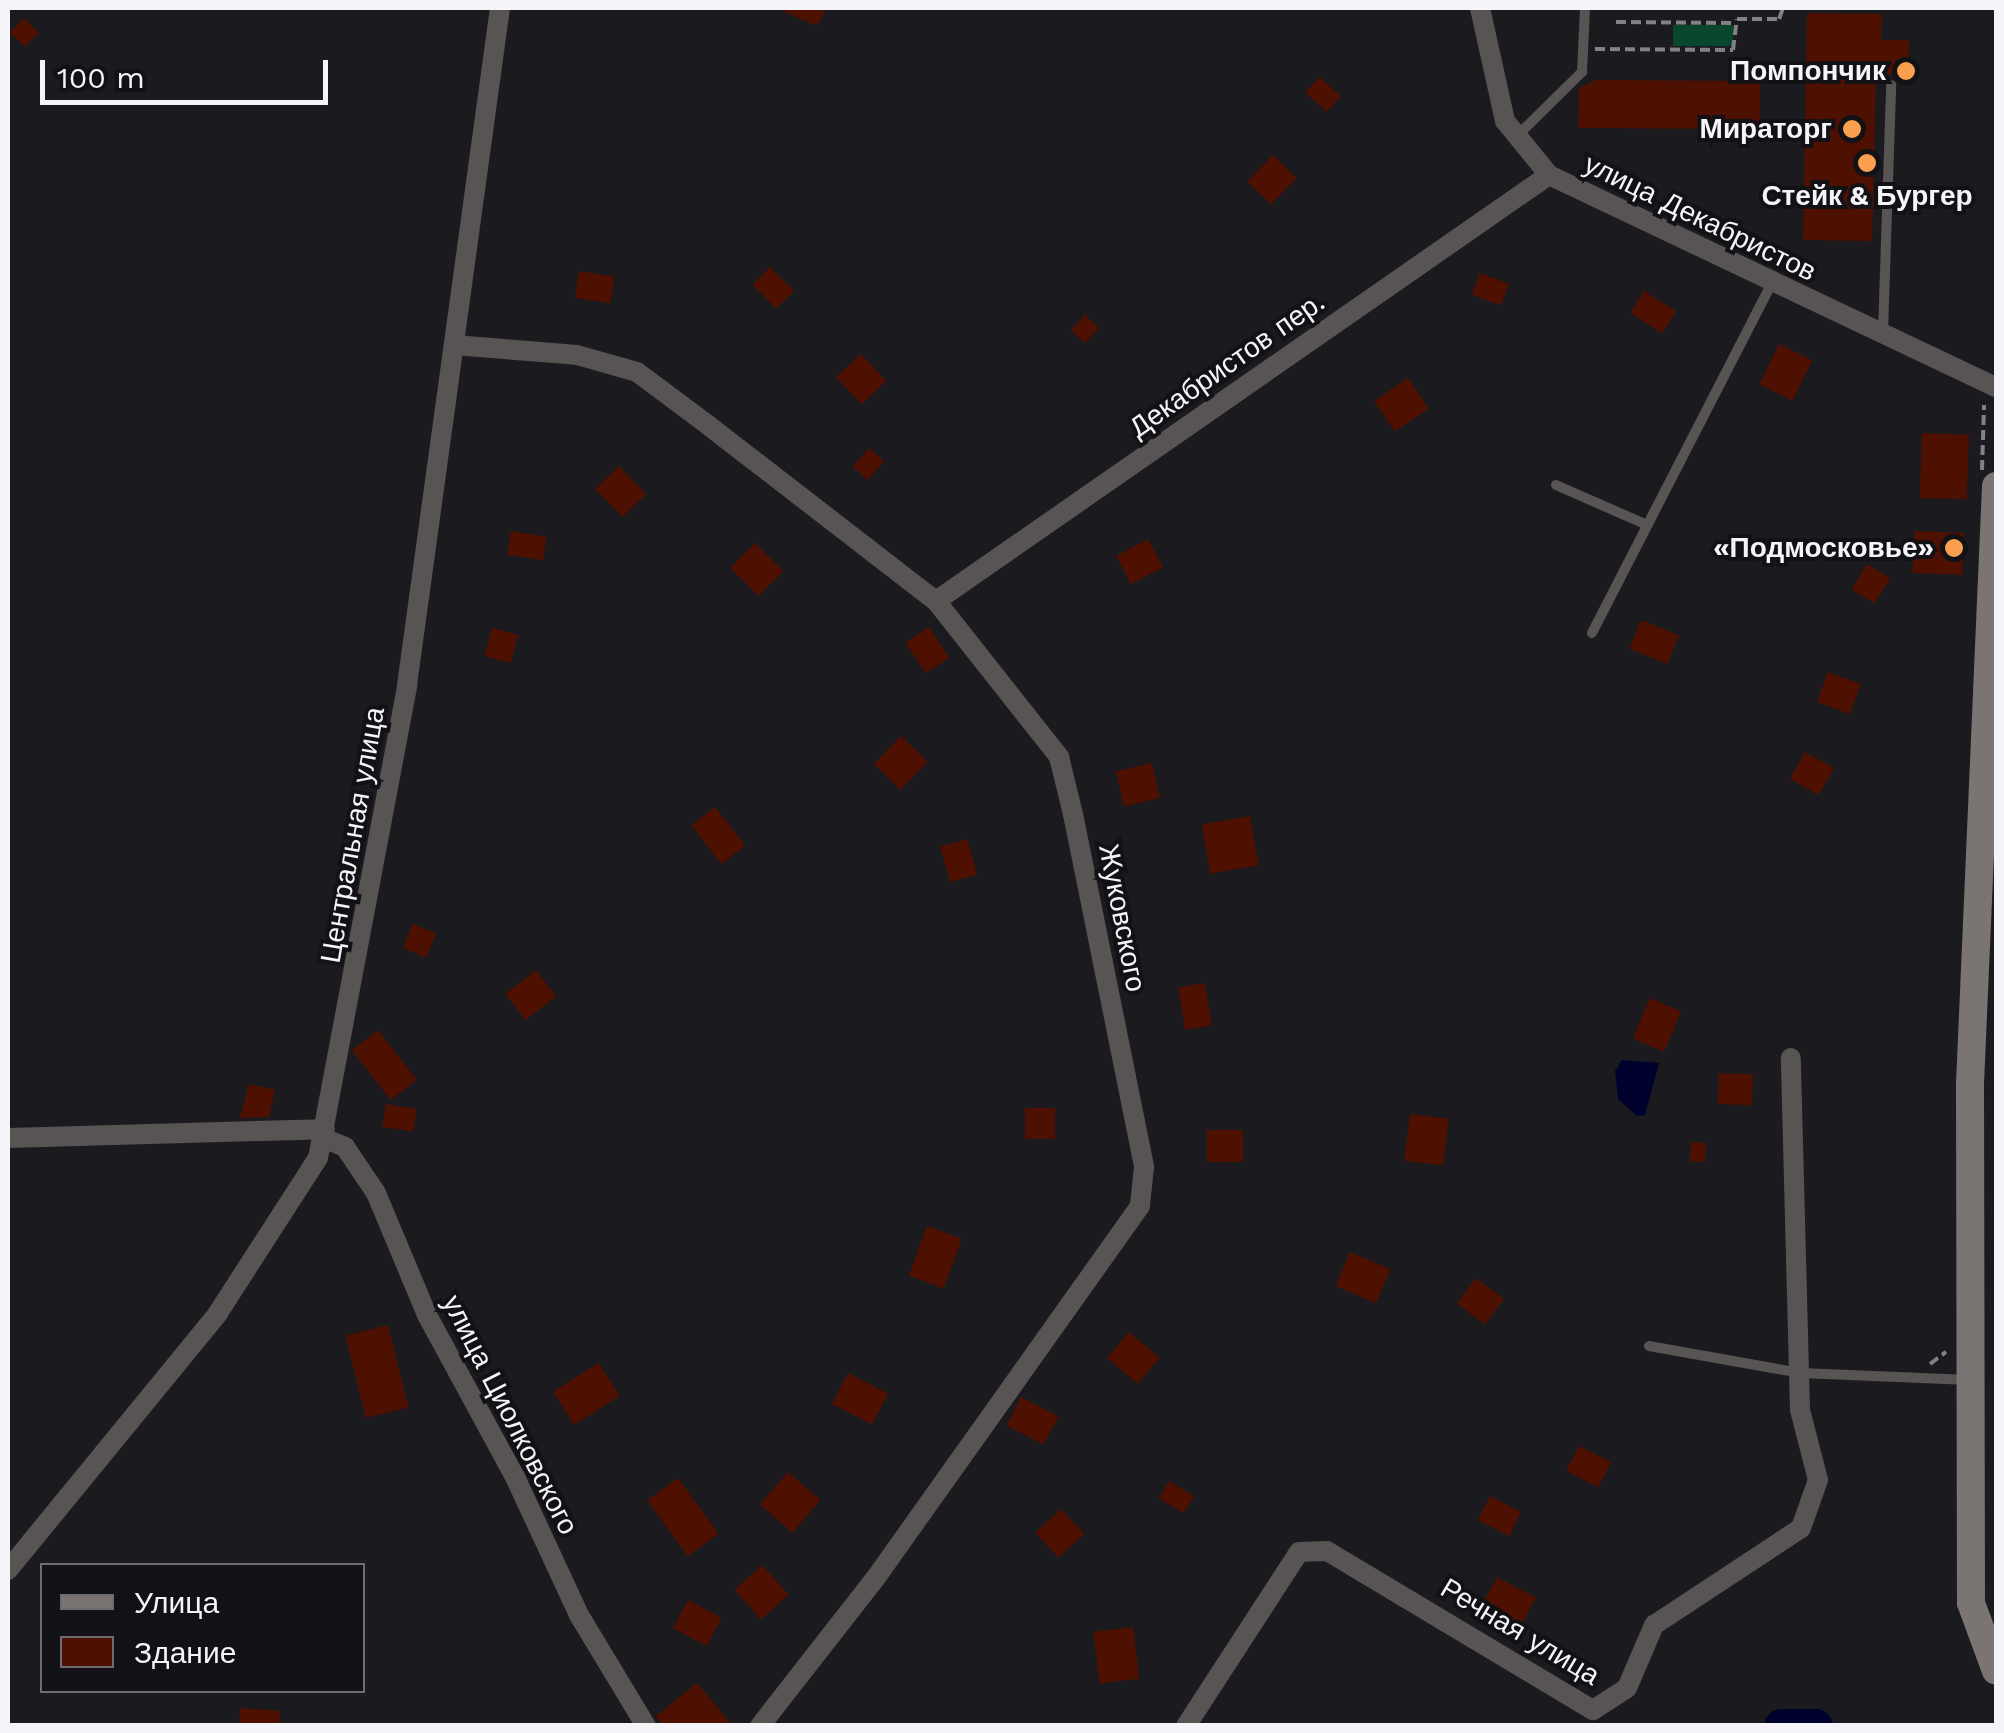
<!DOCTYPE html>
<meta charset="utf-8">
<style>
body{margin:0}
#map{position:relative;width:2004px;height:1733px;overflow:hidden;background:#1b1a1f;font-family:"Work Sans",sans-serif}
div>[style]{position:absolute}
.green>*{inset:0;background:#09462e;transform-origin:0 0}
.water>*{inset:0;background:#00002c}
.river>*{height:35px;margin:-17.5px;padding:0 17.5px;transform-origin:17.5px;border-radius:17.5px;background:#00002c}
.building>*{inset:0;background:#4e1001;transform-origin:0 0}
.path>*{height:4px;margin-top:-2px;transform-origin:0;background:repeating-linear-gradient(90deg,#828186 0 10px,transparent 0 15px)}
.lane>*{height:10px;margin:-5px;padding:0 5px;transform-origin:5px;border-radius:5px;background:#585453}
.street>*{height:20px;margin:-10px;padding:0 10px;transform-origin:10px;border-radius:10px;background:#585453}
.secondary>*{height:28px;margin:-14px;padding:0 14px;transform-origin:14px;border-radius:14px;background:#7a7573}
.dots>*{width:28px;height:28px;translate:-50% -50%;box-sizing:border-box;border:5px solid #121116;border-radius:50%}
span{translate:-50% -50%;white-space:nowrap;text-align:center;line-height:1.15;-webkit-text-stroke:8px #121116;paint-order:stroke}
.poi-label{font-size:28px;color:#f5f4f8;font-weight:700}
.right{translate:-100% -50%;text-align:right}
.street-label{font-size:28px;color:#f5f4f8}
.frame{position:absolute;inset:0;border:10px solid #f5f4f8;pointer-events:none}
.legend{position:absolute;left:40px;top:1563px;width:325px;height:130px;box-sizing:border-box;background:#121116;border:2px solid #6d6c70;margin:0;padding:12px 18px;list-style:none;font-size:30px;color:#f5f4f8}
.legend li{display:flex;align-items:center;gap:20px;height:50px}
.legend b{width:50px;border:2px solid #6d6c70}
.scale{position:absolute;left:40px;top:60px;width:288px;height:45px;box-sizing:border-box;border:5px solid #f5f4f8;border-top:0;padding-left:12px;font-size:30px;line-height:35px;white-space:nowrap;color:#f5f4f8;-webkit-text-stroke:8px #121116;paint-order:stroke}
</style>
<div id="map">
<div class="green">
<i style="left:1673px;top:25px;width:60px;height:21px"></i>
</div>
<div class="water">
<i style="clip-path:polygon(1622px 1060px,1659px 1063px,1645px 1115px,1637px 1116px,1618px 1099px,1615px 1071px)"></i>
</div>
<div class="river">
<i style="left:1781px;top:1726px;width:34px"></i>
</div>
<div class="building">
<i style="clip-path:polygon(776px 8px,826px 8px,817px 26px)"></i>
<i style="clip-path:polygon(1807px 13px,1882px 14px,1881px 40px,1909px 40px,1908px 75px,1876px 74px,1872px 241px,1803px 240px)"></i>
<i style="left:24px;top:18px;width:21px;height:20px;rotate:45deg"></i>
<i style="left:1319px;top:77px;width:29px;height:21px;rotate:41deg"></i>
<i style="clip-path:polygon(1596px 80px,1760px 81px,1760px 129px,1578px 128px,1579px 88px)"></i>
<i style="left:1273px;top:155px;width:33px;height:37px;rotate:44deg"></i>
<i style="left:770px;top:267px;width:34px;height:25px;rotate:45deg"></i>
<i style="left:579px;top:271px;width:36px;height:27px;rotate:9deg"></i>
<i style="left:1480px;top:273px;width:31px;height:23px;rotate:21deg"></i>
<i style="left:1644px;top:291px;width:38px;height:26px;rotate:32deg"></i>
<i style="left:1085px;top:315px;width:19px;height:21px;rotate:43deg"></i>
<i style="left:1779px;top:344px;width:37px;height:45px;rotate:26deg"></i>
<i style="left:861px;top:354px;width:37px;height:34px;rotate:47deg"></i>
<i style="left:1408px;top:378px;width:37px;height:41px;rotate:56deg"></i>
<i style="left:1922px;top:433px;width:47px;height:65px;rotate:2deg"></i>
<i style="left:869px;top:448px;width:20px;height:25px;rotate:41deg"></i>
<i style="left:619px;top:466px;width:39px;height:33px;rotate:46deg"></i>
<i style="left:511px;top:531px;width:36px;height:24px;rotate:9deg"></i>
<i style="left:1914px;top:531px;width:50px;height:42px;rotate:2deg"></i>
<i style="left:1148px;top:539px;width:32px;height:36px;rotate:62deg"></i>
<i style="left:755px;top:543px;width:40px;height:35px;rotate:45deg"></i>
<i style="left:1867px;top:564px;width:27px;height:30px;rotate:31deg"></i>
<i style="left:1641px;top:620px;width:41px;height:31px;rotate:22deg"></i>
<i style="left:929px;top:627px;width:37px;height:28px;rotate:57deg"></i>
<i style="left:492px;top:628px;width:27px;height:29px;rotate:15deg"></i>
<i style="left:1828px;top:672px;width:35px;height:32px;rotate:20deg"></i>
<i style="left:901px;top:736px;width:37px;height:39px;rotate:44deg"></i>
<i style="left:1805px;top:752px;width:33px;height:31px;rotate:29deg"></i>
<i style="left:1152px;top:763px;width:36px;height:37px;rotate:77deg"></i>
<i style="left:715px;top:807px;width:49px;height:30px;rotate:52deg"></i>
<i style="left:1250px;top:816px;width:50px;height:49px;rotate:80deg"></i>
<i style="left:967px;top:839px;width:37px;height:28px;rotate:74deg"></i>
<i style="left:413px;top:924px;width:25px;height:26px;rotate:23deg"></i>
<i style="left:536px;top:970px;width:33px;height:39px;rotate:52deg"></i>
<i style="left:1205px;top:983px;width:43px;height:27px;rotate:81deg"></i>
<i style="left:1650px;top:998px;width:34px;height:44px;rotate:23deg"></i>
<i style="left:378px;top:1030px;width:63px;height:33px;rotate:52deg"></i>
<i style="left:1719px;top:1073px;width:34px;height:31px;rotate:2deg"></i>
<i style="clip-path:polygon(249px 1084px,275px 1090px,269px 1117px,240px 1118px)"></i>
<i style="left:386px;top:1104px;width:31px;height:23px;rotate:9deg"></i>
<i style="left:1025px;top:1108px;width:30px;height:31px"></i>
<i style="left:1410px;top:1114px;width:39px;height:47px;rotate:7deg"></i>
<i style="left:1207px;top:1130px;width:36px;height:32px"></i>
<i style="left:1691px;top:1142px;width:15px;height:19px;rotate:4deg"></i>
<i style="left:927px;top:1226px;width:37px;height:53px;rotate:20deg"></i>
<i style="left:1350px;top:1252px;width:44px;height:37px;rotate:23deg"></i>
<i style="left:1476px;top:1278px;width:35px;height:32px;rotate:37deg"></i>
<i style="left:388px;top:1325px;width:85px;height:44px;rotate:76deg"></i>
<i style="left:1129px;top:1332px;width:40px;height:34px;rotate:40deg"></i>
<i style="left:599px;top:1363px;width:39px;height:54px;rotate:58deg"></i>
<i style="left:848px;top:1373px;width:45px;height:35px;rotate:27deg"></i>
<i style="left:1021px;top:1397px;width:42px;height:32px;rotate:27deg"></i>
<i style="left:1579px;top:1446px;width:36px;height:28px;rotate:27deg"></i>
<i style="left:788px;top:1472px;width:43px;height:43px;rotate:41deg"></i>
<i style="left:678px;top:1478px;width:69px;height:38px;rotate:54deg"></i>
<i style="left:1169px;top:1481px;width:29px;height:20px;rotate:31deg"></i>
<i style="left:1490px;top:1496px;width:35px;height:27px;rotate:27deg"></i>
<i style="left:1061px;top:1509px;width:34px;height:35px;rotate:47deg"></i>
<i style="left:762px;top:1565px;width:40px;height:37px;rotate:48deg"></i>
<i style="left:1497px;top:1577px;width:44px;height:43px;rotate:28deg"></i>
<i style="left:688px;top:1600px;width:38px;height:32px;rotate:28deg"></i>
<i style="left:1133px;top:1627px;width:52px;height:40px;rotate:83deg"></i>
<i style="clip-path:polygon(697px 1683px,733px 1726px,663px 1726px,656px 1716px)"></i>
<i style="clip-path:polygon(240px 1708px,280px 1711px,279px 1726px,239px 1726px)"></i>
</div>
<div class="path">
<i style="left:1616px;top:22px;width:120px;rotate:0.5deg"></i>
<i style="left:1595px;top:49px;width:138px;rotate:0.4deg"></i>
<i style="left:1733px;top:50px;width:31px;rotate:-83deg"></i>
<i style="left:1737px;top:19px;width:42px"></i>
<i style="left:1779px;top:19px;width:12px;rotate:-70deg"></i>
<i style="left:1982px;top:470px;width:65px;rotate:-88.2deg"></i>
<i style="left:1930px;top:1364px;width:20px;rotate:-37deg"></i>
</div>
<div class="lane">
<i style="left:1516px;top:137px;width:93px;rotate:-44.6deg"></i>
<i style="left:1582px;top:72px;width:64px;rotate:-87.3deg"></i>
<i style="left:1883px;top:332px;width:247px;rotate:-88.1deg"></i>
<i style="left:1556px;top:485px;width:99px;rotate:23.7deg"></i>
<i style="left:1592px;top:633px;width:392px;rotate:-62.8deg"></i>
<i style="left:1649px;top:1346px;width:153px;rotate:10.1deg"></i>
<i style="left:1800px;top:1373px;width:170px;rotate:2.4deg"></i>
</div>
<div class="street">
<i style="left:1480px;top:8px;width:116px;rotate:77.5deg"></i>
<i style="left:1505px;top:121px;width:70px;rotate:50.8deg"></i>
<i style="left:1549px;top:175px;width:495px;rotate:25.4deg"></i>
<i style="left:454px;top:345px;width:123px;rotate:4.6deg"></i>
<i style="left:577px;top:355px;width:62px;rotate:15.8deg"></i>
<i style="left:637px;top:372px;width:89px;rotate:36.7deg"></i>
<i style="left:708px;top:425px;width:288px;rotate:37.7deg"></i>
<i style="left:936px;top:601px;width:199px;rotate:51.7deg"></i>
<i style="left:1059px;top:757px;width:59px;rotate:76.2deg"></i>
<i style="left:1073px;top:814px;width:360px;rotate:78.6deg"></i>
<i style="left:1144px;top:1167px;width:39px;rotate:96deg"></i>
<i style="left:1140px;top:1206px;width:459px;rotate:125.4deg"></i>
<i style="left:874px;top:1580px;width:185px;rotate:128deg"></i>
<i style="left:936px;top:601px;width:746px;rotate:-34.8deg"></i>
<i style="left:8px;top:1138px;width:317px;rotate:-1.6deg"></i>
<i style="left:323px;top:1138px;width:24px;rotate:22deg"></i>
<i style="left:345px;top:1147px;width:55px;rotate:56deg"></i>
<i style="left:376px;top:1193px;width:132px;rotate:67.3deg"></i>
<i style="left:427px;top:1315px;width:184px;rotate:61.5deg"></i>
<i style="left:515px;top:1477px;width:152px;rotate:65.1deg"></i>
<i style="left:579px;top:1615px;width:130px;rotate:58.9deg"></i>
<i style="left:8px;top:1570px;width:332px;rotate:-50.7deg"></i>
<i style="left:218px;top:1313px;width:184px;rotate:-57.2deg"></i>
<i style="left:318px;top:1158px;width:481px;rotate:-79.3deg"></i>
<i style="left:407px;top:685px;width:683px;rotate:-82.18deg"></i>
<i style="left:1186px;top:1726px;width:207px;rotate:-57deg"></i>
<i style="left:1299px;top:1552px;width:28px;rotate:-2deg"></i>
<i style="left:1327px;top:1551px;width:310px;rotate:30.9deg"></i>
<i style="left:1593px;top:1710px;width:40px;rotate:-32.9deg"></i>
<i style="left:1627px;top:1688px;width:69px;rotate:-66.8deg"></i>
<i style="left:1654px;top:1625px;width:176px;rotate:-33.4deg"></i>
<i style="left:1801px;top:1528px;width:51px;rotate:-70.5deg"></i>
<i style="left:1818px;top:1480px;width:72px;rotate:-104.4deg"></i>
<i style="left:1800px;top:1410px;width:352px;rotate:-91.5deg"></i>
</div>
<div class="secondary">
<i style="left:1996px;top:486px;width:599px;rotate:92.49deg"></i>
<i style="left:1970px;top:1084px;width:519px;rotate:89.89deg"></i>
<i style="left:1971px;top:1603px;width:72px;rotate:69.8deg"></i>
</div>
<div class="dots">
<i style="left:1906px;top:71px;background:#fa9f4f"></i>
<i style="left:1852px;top:129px;background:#fa9f4f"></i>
<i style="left:1867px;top:163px;background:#fa9f4f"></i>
<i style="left:1954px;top:548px;background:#fa9f4f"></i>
</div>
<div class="poi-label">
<span class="right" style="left:1886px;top:71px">Помпончик</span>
<span class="right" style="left:1832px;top:129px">Мираторг</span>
<span style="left:1867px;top:196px">Стейк &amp; Бургер</span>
<span class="right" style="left:1934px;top:548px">«Подмосковье»</span>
</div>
<div class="street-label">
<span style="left:1700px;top:218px;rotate:26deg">улица Декабристов</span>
<span style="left:1227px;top:365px;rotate:-35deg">Декабристов пер.</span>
<span style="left:353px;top:835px;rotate:-80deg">Центральная улица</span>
<span style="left:1122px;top:918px;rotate:79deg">Жуковского</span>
<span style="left:510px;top:1415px;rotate:63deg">улица Циолковского</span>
<span style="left:1520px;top:1632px;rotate:31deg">Речная улица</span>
</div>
<div class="frame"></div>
<ul class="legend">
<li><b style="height:12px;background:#7a7573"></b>Улица</li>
<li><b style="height:28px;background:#4e1001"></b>Здание</li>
</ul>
<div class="scale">100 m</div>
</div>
